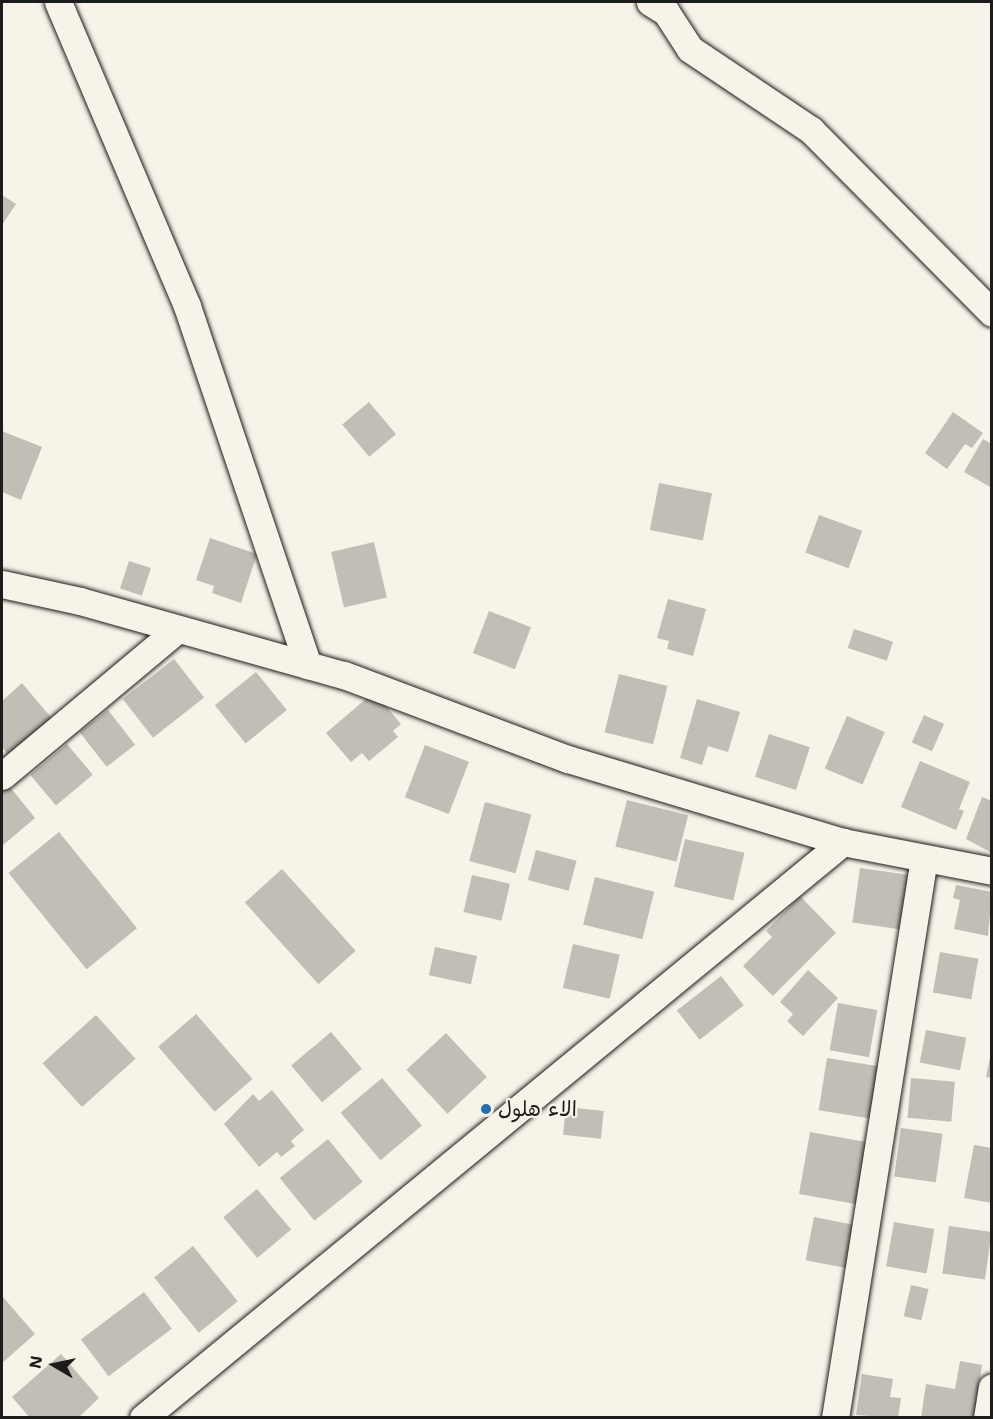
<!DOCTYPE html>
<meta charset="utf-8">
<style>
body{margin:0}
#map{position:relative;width:993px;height:1419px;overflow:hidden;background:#f7f3e8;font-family:"Shantell Sans","Playpen Sans Arabic",sans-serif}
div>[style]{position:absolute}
.building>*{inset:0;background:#c0beb5;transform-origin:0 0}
.roads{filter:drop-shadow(0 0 2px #1c1c1c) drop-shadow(0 0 2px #1c1c1c)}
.minor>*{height:27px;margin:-13.5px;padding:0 13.5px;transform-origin:13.5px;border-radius:13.5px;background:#f7f3e8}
.dots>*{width:16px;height:16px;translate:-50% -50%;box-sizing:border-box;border:3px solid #f7f3e8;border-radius:50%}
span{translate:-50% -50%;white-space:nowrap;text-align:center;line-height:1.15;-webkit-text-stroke:4.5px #f7f3e8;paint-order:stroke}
.poi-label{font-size:21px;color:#1c1c1c}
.left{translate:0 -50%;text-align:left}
.frame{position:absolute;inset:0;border:3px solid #1c1c1c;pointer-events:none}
.north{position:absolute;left:24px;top:1335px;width:60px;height:60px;-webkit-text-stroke:4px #f7f3e8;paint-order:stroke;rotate:279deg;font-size:16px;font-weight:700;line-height:24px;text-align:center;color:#1c1c1c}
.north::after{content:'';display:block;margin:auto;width:21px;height:27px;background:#1c1c1c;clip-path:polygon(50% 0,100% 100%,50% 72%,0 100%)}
</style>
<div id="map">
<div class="building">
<i style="clip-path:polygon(2px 195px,16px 204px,2px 225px)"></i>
<i style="left:369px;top:402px;width:42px;height:35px;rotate:50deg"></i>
<i style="clip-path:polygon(953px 412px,983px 433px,972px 448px,965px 444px,947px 469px,925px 453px)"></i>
<i style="clip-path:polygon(2px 431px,42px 447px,21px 500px,2px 492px)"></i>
<i style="clip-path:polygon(983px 439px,992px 444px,992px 488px,964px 472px)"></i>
<i style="left:659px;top:483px;width:54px;height:48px;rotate:11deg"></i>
<i style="left:819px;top:515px;width:46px;height:40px;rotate:20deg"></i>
<i style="clip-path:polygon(210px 538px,257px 554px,241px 603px,212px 593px,214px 586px,196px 580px)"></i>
<i style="left:374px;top:542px;width:57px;height:44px;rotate:77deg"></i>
<i style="left:129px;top:561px;width:23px;height:29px;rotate:18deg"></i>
<i style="clip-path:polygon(668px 599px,706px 609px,693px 656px,667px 649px,669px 641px,657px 638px)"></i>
<i style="left:489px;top:611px;width:45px;height:45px;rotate:21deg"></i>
<i style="left:854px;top:629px;width:41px;height:20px;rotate:18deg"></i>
<i style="left:174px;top:659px;width:49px;height:65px;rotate:52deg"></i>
<i style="left:256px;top:672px;width:49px;height:53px;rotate:51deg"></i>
<i style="left:619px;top:674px;width:50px;height:60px;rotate:14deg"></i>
<i style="clip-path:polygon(22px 683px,54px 721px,11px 758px,2px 747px,2px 701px)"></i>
<i style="clip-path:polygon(374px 692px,401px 724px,393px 731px,398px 737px,369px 761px,362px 753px,351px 762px,326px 733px)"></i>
<i style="clip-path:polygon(697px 699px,740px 712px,728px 752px,708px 746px,702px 765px,680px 758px)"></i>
<i style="left:108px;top:710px;width:44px;height:36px;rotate:52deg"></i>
<i style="left:924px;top:715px;width:22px;height:30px;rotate:24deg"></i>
<i style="left:847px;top:716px;width:41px;height:57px;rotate:23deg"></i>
<i style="left:769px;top:734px;width:43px;height:45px;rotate:18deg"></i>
<i style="left:67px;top:744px;width:40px;height:48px;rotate:50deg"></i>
<i style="left:425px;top:745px;width:47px;height:56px;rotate:21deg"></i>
<i style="clip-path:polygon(920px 761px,970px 782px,959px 809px,964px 811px,956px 830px,901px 807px)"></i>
<i style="clip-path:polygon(6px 782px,35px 818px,2px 846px,2px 785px)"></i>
<i style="clip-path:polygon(982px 797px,992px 801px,992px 853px,966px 839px)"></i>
<i style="left:627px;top:800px;width:63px;height:48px;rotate:14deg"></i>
<i style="left:485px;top:802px;width:48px;height:61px;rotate:15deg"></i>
<i style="left:59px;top:832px;width:124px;height:65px;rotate:51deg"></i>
<i style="left:685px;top:839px;width:61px;height:49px;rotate:13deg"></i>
<i style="left:536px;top:850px;width:42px;height:31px;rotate:15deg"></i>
<i style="left:860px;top:868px;width:48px;height:55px;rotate:8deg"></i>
<i style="left:282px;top:869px;width:110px;height:50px;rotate:48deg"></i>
<i style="left:472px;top:875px;width:39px;height:38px;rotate:13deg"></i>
<i style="left:595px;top:877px;width:61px;height:49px;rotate:14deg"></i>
<i style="clip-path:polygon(956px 885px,992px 892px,988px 936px,954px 929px,960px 900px,953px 898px)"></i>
<i style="clip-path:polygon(800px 896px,836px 933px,773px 996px,743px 966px,772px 937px,766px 931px)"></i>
<i style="left:573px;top:944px;width:48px;height:45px;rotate:13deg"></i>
<i style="left:435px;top:947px;width:43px;height:29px;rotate:12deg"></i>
<i style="left:940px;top:952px;width:39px;height:41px;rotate:10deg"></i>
<i style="clip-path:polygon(808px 970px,838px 998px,803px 1036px,787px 1021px,793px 1014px,780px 1002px)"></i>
<i style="left:721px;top:976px;width:37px;height:56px;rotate:52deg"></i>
<i style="left:838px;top:1003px;width:40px;height:48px;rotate:10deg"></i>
<i style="left:196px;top:1014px;width:86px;height:50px;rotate:49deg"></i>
<i style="left:96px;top:1015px;width:59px;height:72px;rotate:48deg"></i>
<i style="left:926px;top:1030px;width:41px;height:33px;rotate:11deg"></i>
<i style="left:331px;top:1032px;width:48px;height:52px;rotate:50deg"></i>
<i style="left:446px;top:1033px;width:60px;height:54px;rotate:47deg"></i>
<i style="clip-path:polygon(992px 1048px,992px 1078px,986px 1077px)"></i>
<i style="left:827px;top:1058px;width:52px;height:53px;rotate:9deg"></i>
<i style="left:382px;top:1078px;width:62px;height:54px;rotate:50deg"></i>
<i style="left:911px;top:1078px;width:44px;height:40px;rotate:5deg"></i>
<i style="clip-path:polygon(272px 1090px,304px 1130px,291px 1141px,295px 1146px,281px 1157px,277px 1152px,259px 1167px,224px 1124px,253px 1094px,259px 1101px)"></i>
<i style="left:566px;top:1107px;width:38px;height:28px;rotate:6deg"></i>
<i style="left:901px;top:1128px;width:42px;height:49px;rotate:8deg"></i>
<i style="left:810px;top:1132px;width:60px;height:63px;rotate:10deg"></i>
<i style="left:328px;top:1139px;width:55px;height:62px;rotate:51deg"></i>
<i style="clip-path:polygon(974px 1145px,992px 1148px,992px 1203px,964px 1198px)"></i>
<i style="left:257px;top:1189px;width:53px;height:44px;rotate:50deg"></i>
<i style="left:814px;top:1217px;width:44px;height:44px;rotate:11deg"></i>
<i style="left:894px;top:1222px;width:41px;height:45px;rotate:10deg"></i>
<i style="left:949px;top:1226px;width:43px;height:48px;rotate:8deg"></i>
<i style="left:193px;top:1246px;width:71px;height:50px;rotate:51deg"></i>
<i style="left:911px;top:1285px;width:18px;height:32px;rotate:13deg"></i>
<i style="left:144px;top:1292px;width:46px;height:79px;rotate:53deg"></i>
<i style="clip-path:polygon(2px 1296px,35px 1334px,2px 1363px)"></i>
<i style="clip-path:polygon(61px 1354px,99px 1398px,78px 1418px,30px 1418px,12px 1397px)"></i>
<i style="clip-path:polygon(960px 1361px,982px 1365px,974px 1418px,921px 1418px,926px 1384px,955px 1389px)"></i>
<i style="clip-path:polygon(862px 1374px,893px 1379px,890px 1397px,901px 1398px,898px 1418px,856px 1415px)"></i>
</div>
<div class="roads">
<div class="minor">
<i style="left:58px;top:2px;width:330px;rotate:67deg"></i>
<i style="left:187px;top:306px;width:379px;rotate:71.4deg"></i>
<i style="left:650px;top:2px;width:19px;rotate:32deg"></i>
<i style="left:666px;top:12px;width:44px;rotate:57deg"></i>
<i style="left:690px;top:49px;width:146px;rotate:33.8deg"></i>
<i style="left:811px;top:130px;width:257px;rotate:45.3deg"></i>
<i style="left:2px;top:584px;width:80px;rotate:12.3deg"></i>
<i style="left:80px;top:601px;width:274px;rotate:15.7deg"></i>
<i style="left:344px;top:675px;width:239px;rotate:20.6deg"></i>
<i style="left:568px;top:759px;width:287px;rotate:16.8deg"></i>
<i style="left:843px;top:842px;width:152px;rotate:11deg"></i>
<i style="left:2px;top:776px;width:229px;rotate:-39.9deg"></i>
<i style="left:143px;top:1418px;width:907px;rotate:-39.45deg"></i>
<i style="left:835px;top:1418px;width:567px;rotate:-80.97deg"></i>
<i style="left:987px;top:1418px;width:31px;rotate:-81deg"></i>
</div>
</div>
<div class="dots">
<i style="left:486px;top:1109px;background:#1f6fb2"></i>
</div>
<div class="poi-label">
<span class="left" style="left:498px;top:1109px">الاء هلول</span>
</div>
<div class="frame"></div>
<div class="north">N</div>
</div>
